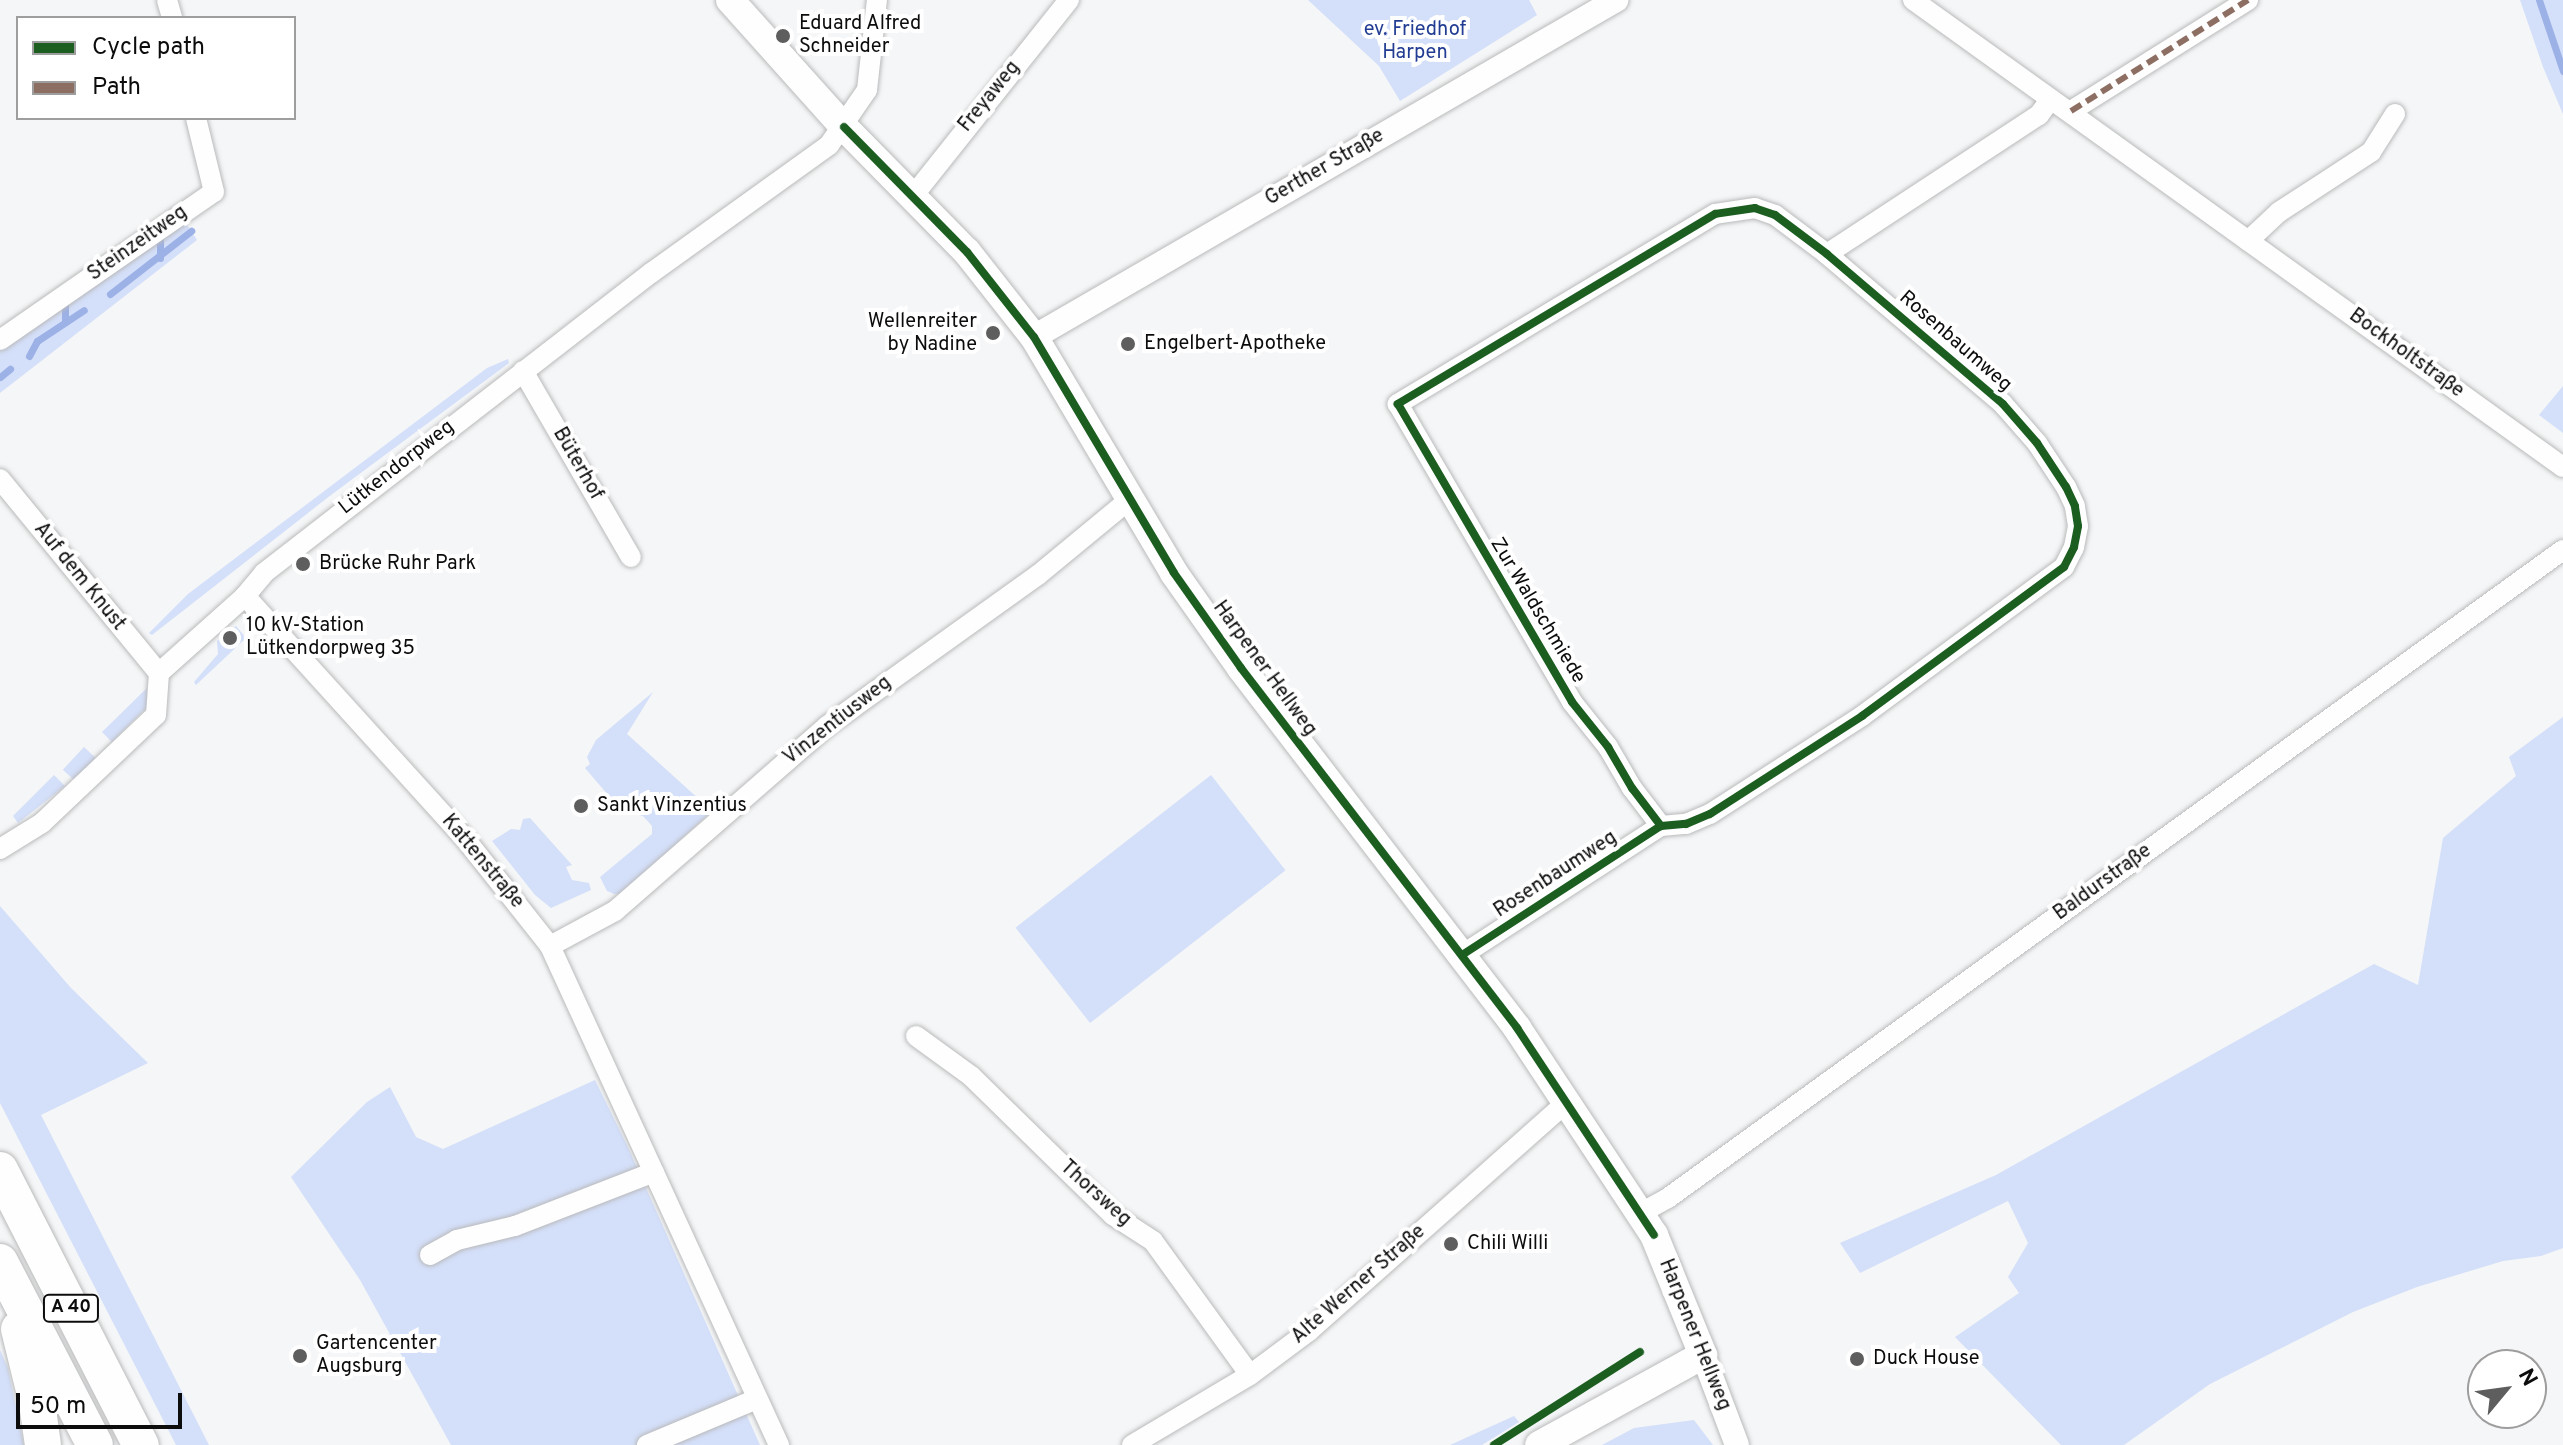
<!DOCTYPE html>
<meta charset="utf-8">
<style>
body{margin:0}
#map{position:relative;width:2563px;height:1445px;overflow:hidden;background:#f5f6f7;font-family:Overpass,sans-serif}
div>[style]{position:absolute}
.green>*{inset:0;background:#d4dff9;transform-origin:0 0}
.stream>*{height:7px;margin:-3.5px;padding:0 3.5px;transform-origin:3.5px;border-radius:3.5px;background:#9cb1e6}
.roads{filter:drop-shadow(0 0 2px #b9babb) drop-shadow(0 0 2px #b9babb)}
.minor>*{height:20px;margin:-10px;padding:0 10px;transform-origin:10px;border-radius:10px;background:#fefefe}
.tertiary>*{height:24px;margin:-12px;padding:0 12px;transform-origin:12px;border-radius:12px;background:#fefefe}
.secondary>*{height:28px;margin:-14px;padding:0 14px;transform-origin:14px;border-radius:14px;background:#fefefe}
.motorway>*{height:36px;margin:-18px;padding:0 18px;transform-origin:18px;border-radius:18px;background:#fefefe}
.quiet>*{height:6px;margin-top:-3px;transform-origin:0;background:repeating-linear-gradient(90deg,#8d6e63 0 12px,transparent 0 18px)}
.cycleway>*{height:8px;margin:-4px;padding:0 4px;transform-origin:4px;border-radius:4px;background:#1b5e20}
.dots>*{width:22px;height:22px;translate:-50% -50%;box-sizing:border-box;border:4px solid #fff;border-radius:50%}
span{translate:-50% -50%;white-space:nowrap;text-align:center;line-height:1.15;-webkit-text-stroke:8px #fff;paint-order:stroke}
.shield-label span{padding:2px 6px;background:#fff;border:2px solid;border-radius:6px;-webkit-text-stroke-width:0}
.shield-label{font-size:18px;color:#0c0c0d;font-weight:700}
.poi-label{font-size:20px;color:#0c0c0d}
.left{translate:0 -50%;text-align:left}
.right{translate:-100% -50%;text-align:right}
.park-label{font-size:20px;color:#213c92}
.street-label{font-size:20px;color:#0c0c0d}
.legend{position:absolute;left:16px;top:16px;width:280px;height:104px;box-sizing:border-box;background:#fff;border:2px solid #9e9e9e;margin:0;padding:10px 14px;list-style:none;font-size:24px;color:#0c0c0d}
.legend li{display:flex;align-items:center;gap:16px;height:40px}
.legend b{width:40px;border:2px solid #9e9e9e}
.north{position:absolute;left:2467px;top:1349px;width:80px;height:80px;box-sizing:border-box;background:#fff;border:2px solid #9e9e9e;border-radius:50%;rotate:61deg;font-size:22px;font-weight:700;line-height:32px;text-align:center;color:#0c0c0d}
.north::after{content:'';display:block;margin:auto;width:28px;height:36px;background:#5e5e5f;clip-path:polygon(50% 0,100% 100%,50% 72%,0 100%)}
.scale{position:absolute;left:16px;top:1393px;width:166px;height:36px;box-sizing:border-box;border:4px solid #0c0c0d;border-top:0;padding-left:10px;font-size:24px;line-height:28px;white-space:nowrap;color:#0c0c0d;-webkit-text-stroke:6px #fff;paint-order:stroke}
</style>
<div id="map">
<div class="green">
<i style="clip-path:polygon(1308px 0,1529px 0,1537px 15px,1400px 101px,1379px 66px)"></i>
<i style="clip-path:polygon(2520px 0,2563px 0,2563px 114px,2543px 67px)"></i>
<i style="clip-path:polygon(186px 223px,197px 240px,0 393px,0 349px)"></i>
<i style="clip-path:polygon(508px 359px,509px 363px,331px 495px,152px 635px,149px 633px,188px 594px,487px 368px)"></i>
<i style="clip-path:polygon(2563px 386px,2563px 433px,2539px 415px)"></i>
<i style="clip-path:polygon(236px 626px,246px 638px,196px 685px,194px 682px,218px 654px,217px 641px)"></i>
<i style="clip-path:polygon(147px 688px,149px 705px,112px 742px,102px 732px)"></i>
<i style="clip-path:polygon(653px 692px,627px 734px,712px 811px,621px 894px,614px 894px,607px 891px,600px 877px,652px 834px,652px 826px,643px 816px,621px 810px,585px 768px,590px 764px,587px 757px,596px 740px)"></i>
<i style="clip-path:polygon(2563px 717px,2563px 1248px,2541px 1256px,2503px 1261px,2417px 1287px,2353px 1312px,2210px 1384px,2124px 1445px,2061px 1445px,1955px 1337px,2019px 1293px,2008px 1277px,2028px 1243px,2008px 1201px,1860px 1273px,1840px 1243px,1996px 1175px,2374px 964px,2418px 985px,2443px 838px,2516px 776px,2509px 757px)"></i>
<i style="left:84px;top:747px;width:16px;height:31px;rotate:43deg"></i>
<i style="clip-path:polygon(54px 775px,65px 786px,18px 823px,13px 816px)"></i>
<i style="left:1211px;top:775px;width:121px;height:248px;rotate:52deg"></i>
<i style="clip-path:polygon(530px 818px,572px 865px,566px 867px,572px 880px,589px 883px,591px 890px,551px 908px,535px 895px,492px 841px,511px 829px,520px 830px,523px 819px)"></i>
<i style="clip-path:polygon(0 906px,71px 988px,148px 1063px,41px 1115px,209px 1445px,176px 1445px,0 1103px)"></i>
<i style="clip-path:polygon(595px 1080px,627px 1145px,760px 1445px,451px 1445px,360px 1280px,291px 1177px,367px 1102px,390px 1087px,416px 1137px,443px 1149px)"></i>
<i style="clip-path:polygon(0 1350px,8px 1368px,24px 1445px,0 1445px)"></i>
<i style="clip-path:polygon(1514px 1416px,1519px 1422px,1482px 1445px,1450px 1445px)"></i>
<i style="clip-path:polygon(1694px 1420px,1713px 1445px,1602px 1445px,1634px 1428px)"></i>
</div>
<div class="stream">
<i style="left:2539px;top:0;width:75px;rotate:71.3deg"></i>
<i style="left:160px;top:258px;width:18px;rotate:-90deg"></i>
<i style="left:110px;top:294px;width:103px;rotate:-37.9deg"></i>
<i style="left:65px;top:322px;width:18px;rotate:-90deg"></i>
<i style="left:29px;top:356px;width:17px;rotate:-62deg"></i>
<i style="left:37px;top:341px;width:56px;rotate:-33.4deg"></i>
<i style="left:0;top:377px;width:13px;rotate:-39deg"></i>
</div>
<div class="roads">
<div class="minor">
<i style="left:167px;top:0;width:19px;rotate:74deg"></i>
<i style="left:1913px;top:0;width:800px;rotate:35.7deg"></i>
<i style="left:2071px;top:111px;width:209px;rotate:-32.1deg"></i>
<i style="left:913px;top:196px;width:251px;rotate:-51.5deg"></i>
<i style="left:2248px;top:241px;width:42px;rotate:-43.1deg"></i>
<i style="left:2279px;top:212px;width:110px;rotate:-33.1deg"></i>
<i style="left:2371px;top:152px;width:45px;rotate:-57.7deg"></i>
<i style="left:1827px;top:254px;width:254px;rotate:-33.3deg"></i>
<i style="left:2039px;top:115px;width:19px;rotate:-54deg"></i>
<i style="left:0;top:340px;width:260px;rotate:-34.7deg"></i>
<i style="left:214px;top:192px;width:76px;rotate:-103.7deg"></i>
<i style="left:523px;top:371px;width:215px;rotate:59.9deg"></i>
<i style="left:0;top:479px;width:251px;rotate:50.7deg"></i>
<i style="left:245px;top:596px;width:329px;rotate:47.8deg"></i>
<i style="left:466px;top:840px;width:135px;rotate:51.6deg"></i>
<i style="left:550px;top:946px;width:549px;rotate:65.35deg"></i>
<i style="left:0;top:849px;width:49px;rotate:-31.8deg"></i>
<i style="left:42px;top:823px;width:157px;rotate:-43.5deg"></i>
<i style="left:156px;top:715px;width:42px;rotate:-85.9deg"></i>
<i style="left:159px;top:673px;width:115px;rotate:-41.8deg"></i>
<i style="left:245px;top:596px;width:30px;rotate:-50deg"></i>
<i style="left:264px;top:573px;width:490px;rotate:-37.8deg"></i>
<i style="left:651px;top:273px;width:219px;rotate:-35.7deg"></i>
<i style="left:829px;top:145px;width:67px;rotate:-55.4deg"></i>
<i style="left:867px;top:90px;width:91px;rotate:-83.7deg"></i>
<i style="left:550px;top:946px;width:74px;rotate:-28.3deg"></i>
<i style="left:615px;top:911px;width:281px;rotate:-41.1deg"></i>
<i style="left:827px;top:726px;width:259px;rotate:-35.6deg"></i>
<i style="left:1038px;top:575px;width:118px;rotate:-39.5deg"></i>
<i style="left:1462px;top:955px;width:237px;rotate:-33deg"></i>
<i style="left:1661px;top:826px;width:25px;rotate:-5deg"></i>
<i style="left:1686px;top:824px;width:26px;rotate:-23deg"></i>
<i style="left:1710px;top:814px;width:181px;rotate:-32.8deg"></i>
<i style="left:1862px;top:716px;width:251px;rotate:-36.4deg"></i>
<i style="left:2064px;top:567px;width:22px;rotate:-63deg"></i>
<i style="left:2074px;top:547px;width:21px;rotate:-79deg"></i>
<i style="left:2078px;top:526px;width:20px;rotate:-99deg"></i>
<i style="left:2075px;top:506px;width:21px;rotate:-115deg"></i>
<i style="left:2066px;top:487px;width:53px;rotate:-123.4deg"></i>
<i style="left:2037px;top:443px;width:52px;rotate:-131.1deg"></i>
<i style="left:2003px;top:404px;width:231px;rotate:-139.6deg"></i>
<i style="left:1827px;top:254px;width:65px;rotate:-143.1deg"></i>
<i style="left:1775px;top:215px;width:21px;rotate:-161deg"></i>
<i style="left:1755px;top:208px;width:40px;rotate:171.5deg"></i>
<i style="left:1715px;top:214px;width:370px;rotate:149.1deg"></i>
<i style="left:1398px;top:404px;width:345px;rotate:59.7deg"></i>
<i style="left:1572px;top:702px;width:58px;rotate:51.3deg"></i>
<i style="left:1608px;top:747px;width:48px;rotate:59.7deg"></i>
<i style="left:1632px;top:788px;width:48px;rotate:52.7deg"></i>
<i style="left:916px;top:1036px;width:68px;rotate:36deg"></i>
<i style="left:971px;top:1076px;width:199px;rotate:44.4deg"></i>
<i style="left:1113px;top:1215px;width:48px;rotate:33deg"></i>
<i style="left:1153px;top:1241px;width:165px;rotate:54.1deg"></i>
<i style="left:1641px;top:1213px;width:31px;rotate:-29deg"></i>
<i style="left:1668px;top:1198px;width:1105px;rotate:-35.91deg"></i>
<i style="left:430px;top:1255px;width:31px;rotate:-29deg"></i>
<i style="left:457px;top:1240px;width:60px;rotate:-13.6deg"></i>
<i style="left:515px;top:1226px;width:149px;rotate:-21.2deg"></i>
<i style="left:647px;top:1445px;width:119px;rotate:-22.7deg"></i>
<i style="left:1132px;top:1445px;width:137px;rotate:-30.7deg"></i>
<i style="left:1250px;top:1375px;width:74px;rotate:-36.7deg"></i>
<i style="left:1309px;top:1331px;width:346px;rotate:-41.6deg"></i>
</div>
<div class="tertiary">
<i style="left:1034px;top:337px;width:673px;rotate:-30.07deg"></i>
<i style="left:1703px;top:1355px;width:96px;rotate:69.3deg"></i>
</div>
<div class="secondary">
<i style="left:730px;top:0;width:171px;rotate:48.1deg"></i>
<i style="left:844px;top:127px;width:175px;rotate:45.5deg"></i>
<i style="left:967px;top:252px;width:108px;rotate:51.8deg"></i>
<i style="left:1034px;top:337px;width:274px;rotate:59.3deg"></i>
<i style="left:1174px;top:573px;width:116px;rotate:54.8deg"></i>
<i style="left:1241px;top:668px;width:454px;rotate:52.5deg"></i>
<i style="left:1517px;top:1028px;width:248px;rotate:56.5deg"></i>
<i style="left:1654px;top:1235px;width:130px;rotate:67.8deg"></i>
<i style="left:1703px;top:1355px;width:187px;rotate:151.2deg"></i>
</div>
<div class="motorway">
<i style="left:0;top:1170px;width:309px;rotate:62.9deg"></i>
<i style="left:0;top:1262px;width:206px;rotate:62.6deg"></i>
<i style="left:19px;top:1329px;width:76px;rotate:76.3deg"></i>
<i style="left:37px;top:1403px;width:42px;rotate:81.9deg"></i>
</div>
</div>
<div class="quiet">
<i style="left:2071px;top:111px;width:209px;rotate:-32.1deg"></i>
</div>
<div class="cycleway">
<i style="left:844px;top:127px;width:175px;rotate:45.5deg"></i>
<i style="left:967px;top:252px;width:108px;rotate:51.8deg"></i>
<i style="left:1034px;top:337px;width:274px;rotate:59.3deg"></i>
<i style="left:1174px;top:573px;width:116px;rotate:54.8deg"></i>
<i style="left:1241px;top:668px;width:454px;rotate:52.5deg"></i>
<i style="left:1517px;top:1028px;width:248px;rotate:56.5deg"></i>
<i style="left:1462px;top:955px;width:237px;rotate:-33deg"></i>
<i style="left:1661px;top:826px;width:25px;rotate:-5deg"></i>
<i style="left:1686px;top:824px;width:26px;rotate:-23deg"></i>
<i style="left:1710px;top:814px;width:181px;rotate:-32.8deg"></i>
<i style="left:1862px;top:716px;width:251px;rotate:-36.4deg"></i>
<i style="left:2064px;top:567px;width:22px;rotate:-63deg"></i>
<i style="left:2074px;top:547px;width:21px;rotate:-79deg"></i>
<i style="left:2078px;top:526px;width:20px;rotate:-99deg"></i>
<i style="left:2075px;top:506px;width:21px;rotate:-115deg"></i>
<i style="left:2066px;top:487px;width:53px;rotate:-123.4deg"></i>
<i style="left:2037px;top:443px;width:52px;rotate:-131.1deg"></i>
<i style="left:2003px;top:404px;width:231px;rotate:-139.6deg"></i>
<i style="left:1827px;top:254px;width:65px;rotate:-143.1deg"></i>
<i style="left:1775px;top:215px;width:21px;rotate:-161deg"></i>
<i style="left:1755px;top:208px;width:40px;rotate:171.5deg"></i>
<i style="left:1715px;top:214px;width:370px;rotate:149.1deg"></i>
<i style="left:1398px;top:404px;width:345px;rotate:59.7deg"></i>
<i style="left:1572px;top:702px;width:58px;rotate:51.3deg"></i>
<i style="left:1608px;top:747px;width:48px;rotate:59.7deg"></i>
<i style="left:1632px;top:788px;width:48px;rotate:52.7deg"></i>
<i style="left:1494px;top:1445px;width:173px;rotate:-32.5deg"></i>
</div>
<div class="dots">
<i style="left:783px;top:36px;background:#5e5e5f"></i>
<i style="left:993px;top:333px;background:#5e5e5f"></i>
<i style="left:1128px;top:344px;background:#5e5e5f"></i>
<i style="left:303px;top:564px;background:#5e5e5f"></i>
<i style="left:230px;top:638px;background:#5e5e5f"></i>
<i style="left:581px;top:806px;background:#5e5e5f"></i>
<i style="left:1451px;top:1244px;background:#5e5e5f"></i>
<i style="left:300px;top:1356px;background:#5e5e5f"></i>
<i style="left:1857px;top:1359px;background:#5e5e5f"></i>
</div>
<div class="shield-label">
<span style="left:71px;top:1308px">A 40</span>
</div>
<div class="poi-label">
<span class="left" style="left:799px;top:36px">Eduard Alfred<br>Schneider</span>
<span class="right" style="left:977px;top:334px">Wellenreiter<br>by Nadine</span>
<span class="left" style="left:1144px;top:344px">Engelbert-Apotheke</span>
<span class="left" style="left:319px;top:564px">Brücke Ruhr Park</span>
<span class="left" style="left:246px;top:638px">10 kV-Station<br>Lütkendorpweg 35</span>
<span class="left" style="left:597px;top:806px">Sankt Vinzentius</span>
<span class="left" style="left:1467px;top:1244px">Chili Willi</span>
<span class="left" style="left:316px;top:1356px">Gartencenter<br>Augsburg</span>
<span class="left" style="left:1873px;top:1359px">Duck House</span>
</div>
<div class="park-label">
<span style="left:1415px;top:42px">ev. Friedhof<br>Harpen</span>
</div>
<div class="street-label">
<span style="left:990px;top:97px;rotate:-51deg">Freyaweg</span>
<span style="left:1325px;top:168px;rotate:-30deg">Gerther Straße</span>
<span style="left:138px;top:244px;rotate:-35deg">Steinzeitweg</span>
<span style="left:1955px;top:342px;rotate:41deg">Rosenbaumweg</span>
<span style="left:2406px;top:354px;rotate:36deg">Bockholtstraße</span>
<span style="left:577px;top:464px;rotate:60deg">Büterhof</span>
<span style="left:397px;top:468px;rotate:-38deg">Lütkendorpweg</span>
<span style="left:79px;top:577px;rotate:51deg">Auf dem Knust</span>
<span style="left:1537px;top:611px;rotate:59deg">Zur Waldschmiede</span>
<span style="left:1264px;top:669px;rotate:54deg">Harpener Hellweg</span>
<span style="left:838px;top:721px;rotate:-38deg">Vinzentiusweg</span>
<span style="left:482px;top:862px;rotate:50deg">Kattenstraße</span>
<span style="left:1556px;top:875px;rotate:-33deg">Rosenbaumweg</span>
<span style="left:2103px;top:883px;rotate:-36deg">Baldurstraße</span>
<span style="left:1095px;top:1194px;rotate:42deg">Thorsweg</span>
<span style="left:1359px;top:1285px;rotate:-41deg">Alte Werner Straße</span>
<span style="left:1694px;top:1335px;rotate:68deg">Harpener Hellweg</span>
</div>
<ul class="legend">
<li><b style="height:10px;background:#1b5e20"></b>Cycle path</li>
<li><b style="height:10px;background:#8d6e63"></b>Path</li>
</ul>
<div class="north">N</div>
<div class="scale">50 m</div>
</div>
